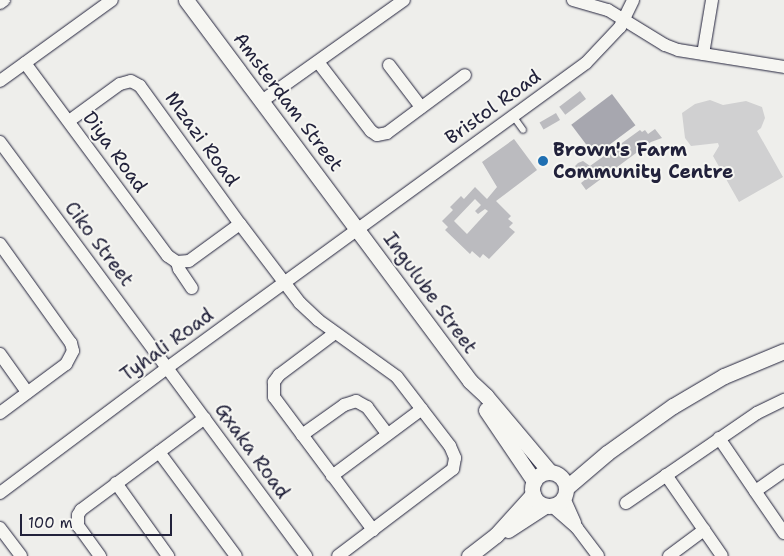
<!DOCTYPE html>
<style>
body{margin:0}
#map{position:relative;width:784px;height:556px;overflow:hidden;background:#eeeeeb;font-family:"Shantell Sans",sans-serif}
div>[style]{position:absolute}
.green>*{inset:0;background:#d0d0d1}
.water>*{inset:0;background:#a7a7af;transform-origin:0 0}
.building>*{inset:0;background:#bbbbbf;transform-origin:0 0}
.roads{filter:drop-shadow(0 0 1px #22223b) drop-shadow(0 0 1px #22223b)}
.service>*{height:6px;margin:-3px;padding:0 3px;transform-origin:3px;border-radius:3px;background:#f6f6f2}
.minor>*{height:12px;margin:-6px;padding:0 6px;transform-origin:6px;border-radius:6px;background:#f6f6f2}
.tertiary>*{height:15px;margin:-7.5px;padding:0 7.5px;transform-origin:7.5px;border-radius:7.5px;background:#f6f6f2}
.tertiary>.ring{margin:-7.5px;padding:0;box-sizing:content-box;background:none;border:15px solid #f6f6f2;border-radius:50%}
.dots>*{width:14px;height:14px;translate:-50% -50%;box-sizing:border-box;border:2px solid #f6f6f2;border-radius:50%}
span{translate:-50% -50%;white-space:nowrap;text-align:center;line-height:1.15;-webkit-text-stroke:4px #f6f6f2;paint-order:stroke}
.street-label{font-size:19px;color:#22223b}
.poi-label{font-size:19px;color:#22223b;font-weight:700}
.left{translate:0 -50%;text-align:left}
.scale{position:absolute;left:20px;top:514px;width:152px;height:22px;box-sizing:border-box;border:2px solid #22223b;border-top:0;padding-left:6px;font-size:15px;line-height:18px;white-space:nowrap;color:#22223b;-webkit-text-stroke:4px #f6f6f2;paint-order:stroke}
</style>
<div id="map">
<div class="green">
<i style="clip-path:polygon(710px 100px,723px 105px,746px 101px,762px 107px,765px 118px,761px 128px,757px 131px,783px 177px,739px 202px,713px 156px,719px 146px,718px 143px,691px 146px,685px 138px,682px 113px,695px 104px)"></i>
</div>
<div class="water">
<i style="left:612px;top:94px;width:39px;height:51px;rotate:53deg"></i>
</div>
<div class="building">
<i style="left:580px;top:91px;width:10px;height:26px;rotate:53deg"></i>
<i style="left:556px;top:113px;width:8px;height:19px;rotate:60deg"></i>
<i style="clip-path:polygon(655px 129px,662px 138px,651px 142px,586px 190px,581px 183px,586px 179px,575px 166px,578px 163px,583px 161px,590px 166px,640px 130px,642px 132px,645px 130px,648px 134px)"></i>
<i style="clip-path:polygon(evenodd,514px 139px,537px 170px,496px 201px,511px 216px,508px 219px,513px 223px,509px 227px,515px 232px,489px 259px,483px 254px,480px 258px,472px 251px,470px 254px,445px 230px,448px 227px,442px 221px,453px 210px,450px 207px,461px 196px,464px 199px,475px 187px,487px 199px,497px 187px,482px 162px,514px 139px,475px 199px,481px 205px,475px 211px,478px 214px,485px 209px,488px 211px,467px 234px,454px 221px,475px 199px)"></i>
</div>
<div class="roads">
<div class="service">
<i style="left:513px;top:116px;width:17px;rotate:54deg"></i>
</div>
<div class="minor">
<i style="left:573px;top:0;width:36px;rotate:16deg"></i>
<i style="left:608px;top:10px;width:67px;rotate:31.6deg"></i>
<i style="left:665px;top:45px;width:14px;rotate:21deg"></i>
<i style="left:678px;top:50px;width:107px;rotate:9.1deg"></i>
<i style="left:0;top:3px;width:5px;rotate:-37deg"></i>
<i style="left:703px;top:54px;width:55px;rotate:-80.5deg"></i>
<i style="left:318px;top:62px;width:87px;rotate:52.5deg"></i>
<i style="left:371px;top:131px;width:7px;rotate:34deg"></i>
<i style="left:377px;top:135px;width:10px;rotate:-11deg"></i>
<i style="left:387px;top:133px;width:97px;rotate:-36.6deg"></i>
<i style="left:25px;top:63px;width:240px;rotate:53.5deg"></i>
<i style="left:168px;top:256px;width:11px;rotate:34deg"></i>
<i style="left:177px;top:262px;width:12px;rotate:-5deg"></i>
<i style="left:189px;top:261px;width:63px;rotate:-36deg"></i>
<i style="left:389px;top:65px;width:53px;rotate:52.7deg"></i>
<i style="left:0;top:81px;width:138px;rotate:-35.9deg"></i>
<i style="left:262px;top:101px;width:174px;rotate:-35.4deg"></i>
<i style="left:69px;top:121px;width:63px;rotate:-36deg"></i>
<i style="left:120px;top:84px;width:11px;rotate:-15deg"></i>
<i style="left:131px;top:81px;width:10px;rotate:29deg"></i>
<i style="left:140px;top:86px;width:170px;rotate:54.1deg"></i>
<i style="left:240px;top:224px;width:99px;rotate:52.8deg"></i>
<i style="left:300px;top:303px;width:25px;rotate:43deg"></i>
<i style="left:318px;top:320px;width:97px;rotate:35.8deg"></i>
<i style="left:397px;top:377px;width:87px;rotate:52.5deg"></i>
<i style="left:450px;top:446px;width:13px;rotate:67deg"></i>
<i style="left:455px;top:458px;width:11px;rotate:100deg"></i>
<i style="left:453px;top:469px;width:144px;rotate:142.9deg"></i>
<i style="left:0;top:142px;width:515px;rotate:53.53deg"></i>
<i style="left:0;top:244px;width:122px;rotate:54.4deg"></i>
<i style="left:71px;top:343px;width:8px;rotate:76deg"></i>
<i style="left:73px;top:351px;width:15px;rotate:118deg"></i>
<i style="left:66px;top:364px;width:82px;rotate:143.4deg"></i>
<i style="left:177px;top:262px;width:7px;rotate:74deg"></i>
<i style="left:179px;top:269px;width:23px;rotate:56deg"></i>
<i style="left:335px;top:333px;width:70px;rotate:143.1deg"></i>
<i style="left:279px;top:375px;width:9px;rotate:126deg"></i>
<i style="left:274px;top:382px;width:15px;rotate:90deg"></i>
<i style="left:274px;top:397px;width:166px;rotate:53.3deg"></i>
<i style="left:0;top:354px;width:47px;rotate:54.6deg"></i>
<i style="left:302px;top:435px;width:52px;rotate:-35.5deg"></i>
<i style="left:344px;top:405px;width:13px;rotate:-18deg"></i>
<i style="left:356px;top:401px;width:13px;rotate:29deg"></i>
<i style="left:367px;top:407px;width:34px;rotate:53deg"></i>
<i style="left:719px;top:438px;width:64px;rotate:55.8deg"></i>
<i style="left:159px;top:452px;width:129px;rotate:53.5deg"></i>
<i style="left:784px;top:471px;width:35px;rotate:145deg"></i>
<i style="left:755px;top:491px;width:51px;rotate:55.4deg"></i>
<i style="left:666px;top:475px;width:98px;rotate:55.3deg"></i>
<i style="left:332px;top:476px;width:112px;rotate:-36.7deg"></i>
<i style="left:116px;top:483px;width:90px;rotate:54.5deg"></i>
<i style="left:0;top:493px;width:209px;rotate:-36.8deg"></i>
<i style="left:167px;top:368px;width:518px;rotate:-36.05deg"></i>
<i style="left:586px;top:63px;width:50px;rotate:-46.6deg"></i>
<i style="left:620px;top:27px;width:30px;rotate:-64deg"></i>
<i style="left:564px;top:498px;width:27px;rotate:66deg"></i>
<i style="left:626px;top:503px;width:159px;rotate:-34.5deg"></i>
<i style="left:757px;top:413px;width:30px;rotate:-26deg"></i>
<i style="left:552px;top:506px;width:33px;rotate:41deg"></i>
<i style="left:577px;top:528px;width:35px;rotate:53deg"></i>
<i style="left:0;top:528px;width:35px;rotate:53deg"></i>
<i style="left:100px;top:556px;width:37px;rotate:-126deg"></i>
<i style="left:78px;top:526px;width:11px;rotate:-90deg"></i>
<i style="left:78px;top:515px;width:6px;rotate:-59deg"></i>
<i style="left:81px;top:510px;width:154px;rotate:-36.6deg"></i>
<i style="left:669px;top:556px;width:44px;rotate:-36.6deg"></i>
</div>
<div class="tertiary">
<i style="left:186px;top:0;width:475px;rotate:53.3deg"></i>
<i style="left:470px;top:381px;width:22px;rotate:43deg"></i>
<i style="left:486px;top:396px;width:99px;rotate:49.9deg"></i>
<i style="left:486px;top:410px;width:86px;rotate:55.9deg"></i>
<i class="ring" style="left:532px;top:472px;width:19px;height:19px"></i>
<i style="left:566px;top:488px;width:54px;rotate:-40.5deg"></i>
<i style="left:607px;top:453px;width:81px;rotate:-35.5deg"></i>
<i style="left:673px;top:406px;width:59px;rotate:-30.5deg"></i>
<i style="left:724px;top:376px;width:65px;rotate:-22.6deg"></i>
<i style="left:508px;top:530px;width:44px;rotate:-33deg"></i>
<i style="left:469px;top:556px;width:34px;rotate:-38deg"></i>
<i style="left:496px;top:535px;width:55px;rotate:-47.9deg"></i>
</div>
</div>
<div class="dots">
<i style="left:543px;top:161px;background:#1f6fb2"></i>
</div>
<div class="street-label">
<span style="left:288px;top:102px;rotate:53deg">Amsterdam Street</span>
<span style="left:493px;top:107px;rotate:-36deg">Bristol Road</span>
<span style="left:202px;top:139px;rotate:54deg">Mzazi Road</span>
<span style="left:115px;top:152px;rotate:54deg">Diya Road</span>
<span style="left:99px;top:244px;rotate:53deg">Ciko Street</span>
<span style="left:430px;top:293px;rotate:54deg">Ingulube Street</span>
<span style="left:167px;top:345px;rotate:-36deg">Tyhali Road</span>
<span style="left:252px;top:451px;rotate:54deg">Gxaka Road</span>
</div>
<div class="poi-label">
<span class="left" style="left:553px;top:161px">Brown's Farm<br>Community Centre</span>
</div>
<div class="scale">100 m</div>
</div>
